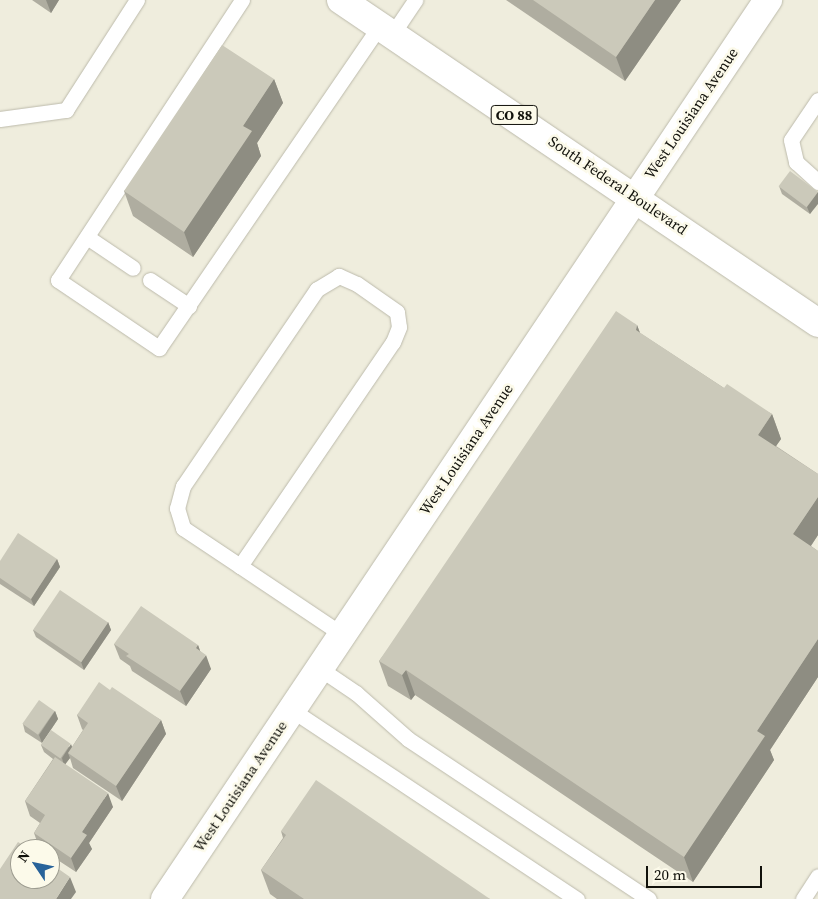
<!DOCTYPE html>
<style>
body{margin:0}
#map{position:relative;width:818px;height:899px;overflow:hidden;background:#efeddd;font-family:"Source Serif 4",serif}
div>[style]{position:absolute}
.roads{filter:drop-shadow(0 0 1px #bcbaab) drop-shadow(0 0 1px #bcbaab)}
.service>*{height:15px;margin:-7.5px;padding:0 7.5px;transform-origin:7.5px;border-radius:7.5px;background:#fff}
.tertiary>*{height:28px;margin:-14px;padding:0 14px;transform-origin:14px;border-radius:14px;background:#fff}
.primary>*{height:28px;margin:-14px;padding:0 14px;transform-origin:14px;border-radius:14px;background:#fff}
.wall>*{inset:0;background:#afada0}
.shaded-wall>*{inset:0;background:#8e8d82}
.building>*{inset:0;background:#cbc9ba;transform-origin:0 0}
span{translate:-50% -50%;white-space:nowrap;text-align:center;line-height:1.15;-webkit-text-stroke:5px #fcfaea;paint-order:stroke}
.shield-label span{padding:1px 4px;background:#fcfaea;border:1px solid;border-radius:4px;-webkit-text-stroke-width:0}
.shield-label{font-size:14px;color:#11110b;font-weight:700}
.street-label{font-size:15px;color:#11110b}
.north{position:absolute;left:10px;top:839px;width:50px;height:50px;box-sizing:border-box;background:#fcfaea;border:1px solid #9e9d91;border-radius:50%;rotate:304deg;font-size:14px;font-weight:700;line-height:20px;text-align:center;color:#11110b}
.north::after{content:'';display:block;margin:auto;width:18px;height:22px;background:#28639a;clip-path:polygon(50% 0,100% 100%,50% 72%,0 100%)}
.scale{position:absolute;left:646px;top:866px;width:116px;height:22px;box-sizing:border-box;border:2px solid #11110b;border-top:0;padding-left:6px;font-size:15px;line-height:18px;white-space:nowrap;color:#11110b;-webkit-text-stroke:4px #fcfaea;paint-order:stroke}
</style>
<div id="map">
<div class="roads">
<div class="service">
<i style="left:242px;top:0;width:335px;rotate:123.3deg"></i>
<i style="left:58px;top:280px;width:122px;rotate:34deg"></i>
<i style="left:159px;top:348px;width:391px;rotate:-55.6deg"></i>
<i style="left:393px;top:33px;width:40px;rotate:-56deg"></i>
<i style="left:818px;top:100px;width:48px;rotate:124deg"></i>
<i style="left:791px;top:140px;width:23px;rotate:77deg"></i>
<i style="left:796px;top:162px;width:30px;rotate:42deg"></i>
<i style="left:0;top:119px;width:67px;rotate:-7.8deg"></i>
<i style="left:66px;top:110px;width:131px;rotate:-57.2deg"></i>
<i style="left:87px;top:237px;width:55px;rotate:34deg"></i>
<i style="left:150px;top:280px;width:47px;rotate:33.7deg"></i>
<i style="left:240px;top:566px;width:271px;rotate:-55.7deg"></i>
<i style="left:393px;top:342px;width:16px;rotate:-68deg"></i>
<i style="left:399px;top:327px;width:15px;rotate:-98deg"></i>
<i style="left:397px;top:312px;width:49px;rotate:-145deg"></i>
<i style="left:357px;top:284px;width:20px;rotate:-156deg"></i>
<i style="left:339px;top:276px;width:26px;rotate:149deg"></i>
<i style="left:317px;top:289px;width:238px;rotate:124.2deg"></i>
<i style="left:183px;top:486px;width:23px;rotate:105deg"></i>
<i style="left:177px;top:508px;width:21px;rotate:73deg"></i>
<i style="left:183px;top:528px;width:69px;rotate:33.7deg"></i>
<i style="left:240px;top:566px;width:124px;rotate:33.8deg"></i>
<i style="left:319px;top:668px;width:45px;rotate:34deg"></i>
<i style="left:356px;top:693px;width:69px;rotate:41.5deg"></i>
<i style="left:408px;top:739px;width:289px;rotate:33.6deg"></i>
<i style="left:292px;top:710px;width:342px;rotate:33.6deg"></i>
<i style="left:803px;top:899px;width:27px;rotate:-57deg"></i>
</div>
<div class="tertiary">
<i style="left:165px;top:899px;width:1083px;rotate:-56.15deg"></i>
</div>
<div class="primary">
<i style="left:341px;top:0;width:576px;rotate:34.1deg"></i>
</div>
</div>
<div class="wall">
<i style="clip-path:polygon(32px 0,59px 0,51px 13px)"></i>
<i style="clip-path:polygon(506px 0,681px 0,625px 81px)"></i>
<i style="clip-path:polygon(274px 79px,283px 103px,257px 143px,261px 156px,193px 257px,133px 216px,124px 191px)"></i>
<i style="clip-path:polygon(779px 186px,818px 192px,810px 214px,782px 194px)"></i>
<i style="clip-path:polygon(637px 325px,640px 333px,724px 388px,772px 414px,781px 439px,776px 446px,818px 474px,818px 535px,811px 546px,818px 551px,818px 677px,770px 750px,774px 760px,693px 882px,415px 695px,411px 700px,388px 686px,379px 661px)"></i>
<i style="clip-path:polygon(57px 559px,60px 567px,34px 606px,0 584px,0 561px)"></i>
<i style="clip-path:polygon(108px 622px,111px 630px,84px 670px,36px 637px,33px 630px)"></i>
<i style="clip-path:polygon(114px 644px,198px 645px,200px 651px,211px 669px,186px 706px,132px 671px,130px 666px,120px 659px)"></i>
<i style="clip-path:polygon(110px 690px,161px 720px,166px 734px,122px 801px,73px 768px,70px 758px,65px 764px,113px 807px,89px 843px,92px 849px,76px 872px,50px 855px,50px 849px,42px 849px,39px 847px,34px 833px,40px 823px,30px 816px,25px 801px,53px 759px,44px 752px,41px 745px,72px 747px,83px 730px,82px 729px,77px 715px)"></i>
<i style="clip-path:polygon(55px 711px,58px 719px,42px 743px,25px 732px,23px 724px)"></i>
<i style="clip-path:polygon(281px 831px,490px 899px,277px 899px,270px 894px,261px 870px,283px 838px)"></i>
</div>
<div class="shaded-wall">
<i style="clip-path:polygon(46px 0,59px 0,51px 13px)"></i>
<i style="clip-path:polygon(655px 0,681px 0,625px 81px,616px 57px)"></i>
<i style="clip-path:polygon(274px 79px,283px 103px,257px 143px,261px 156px,193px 257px,184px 232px,243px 126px)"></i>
<i style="clip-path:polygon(818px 192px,818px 204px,810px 214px,807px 207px)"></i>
<i style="clip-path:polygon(637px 325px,646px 349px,636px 330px)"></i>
<i style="clip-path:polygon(772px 414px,781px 439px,767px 459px,758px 435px)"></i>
<i style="clip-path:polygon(818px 497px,818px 535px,802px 559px,793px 534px)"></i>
<i style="clip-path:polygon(57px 559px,60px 567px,34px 606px,31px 599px)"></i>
<i style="clip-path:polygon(108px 622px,111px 630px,84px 670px,81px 662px)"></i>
<i style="clip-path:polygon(818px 639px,818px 677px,770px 750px,774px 760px,693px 882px,684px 857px,757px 731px)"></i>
<i style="clip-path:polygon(198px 645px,203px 659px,206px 655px,211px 669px,186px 706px,180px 691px,196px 648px)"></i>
<i style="clip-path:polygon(406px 670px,415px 695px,411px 700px,402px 675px)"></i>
<i style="clip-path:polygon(55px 711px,58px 719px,42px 743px,39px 735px)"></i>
<i style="clip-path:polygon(161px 720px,166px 734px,122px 801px,116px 786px)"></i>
<i style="clip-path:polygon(71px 744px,74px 752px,68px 753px,70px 758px,64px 766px,62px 758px)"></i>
<i style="clip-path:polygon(108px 793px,113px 807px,89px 843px,92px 849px,76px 872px,71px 858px,82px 832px)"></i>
<i style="clip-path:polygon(70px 877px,76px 892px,71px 899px,56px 899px)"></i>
</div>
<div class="building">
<i style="clip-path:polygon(533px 0,655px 0,616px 57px)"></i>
<i style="clip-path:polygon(222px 45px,274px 79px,243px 126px,252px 131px,184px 232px,124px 191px)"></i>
<i style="left:790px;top:171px;width:35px;height:19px;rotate:37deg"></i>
<i style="clip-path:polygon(616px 311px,637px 325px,636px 330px,724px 388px,727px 384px,772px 414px,758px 435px,818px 474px,818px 497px,793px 534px,818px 551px,818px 639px,757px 731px,765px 736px,684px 857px,406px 670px,402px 675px,379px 661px)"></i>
<i style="clip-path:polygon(18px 533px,57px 559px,31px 599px,0 578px,0 561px)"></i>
<i style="left:60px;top:590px;width:58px;height:48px;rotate:34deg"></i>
<i style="clip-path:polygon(141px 606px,198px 645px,196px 648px,206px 655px,180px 691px,126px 656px,129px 654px,114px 644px)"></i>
<i style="clip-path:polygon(99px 682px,110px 690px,112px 687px,161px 720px,116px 786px,68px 753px,88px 723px,77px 715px)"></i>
<i style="left:39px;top:700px;width:19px;height:29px;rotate:35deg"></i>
<i style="left:51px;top:730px;width:24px;height:18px;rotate:35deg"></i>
<i style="clip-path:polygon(55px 757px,108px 793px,82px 832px,87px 835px,71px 858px,34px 833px,45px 815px,25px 801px)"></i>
<i style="clip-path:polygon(316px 780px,490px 899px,304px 899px,261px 870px,286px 835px,281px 831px)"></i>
<i style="clip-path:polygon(18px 842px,29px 849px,20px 849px,20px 879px,50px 879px,50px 863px,70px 877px,56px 899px,0 899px,0 869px)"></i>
</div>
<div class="shield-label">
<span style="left:514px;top:115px">CO 88</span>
</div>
<div class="street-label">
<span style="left:691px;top:113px;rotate:-56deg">West Louisiana Avenue</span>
<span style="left:618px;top:185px;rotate:34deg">South Federal Boulevard</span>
<span style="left:466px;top:449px;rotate:-56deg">West Louisiana Avenue</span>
<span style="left:240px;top:786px;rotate:-56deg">West Louisiana Avenue</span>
</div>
<div class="north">N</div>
<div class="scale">20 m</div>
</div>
